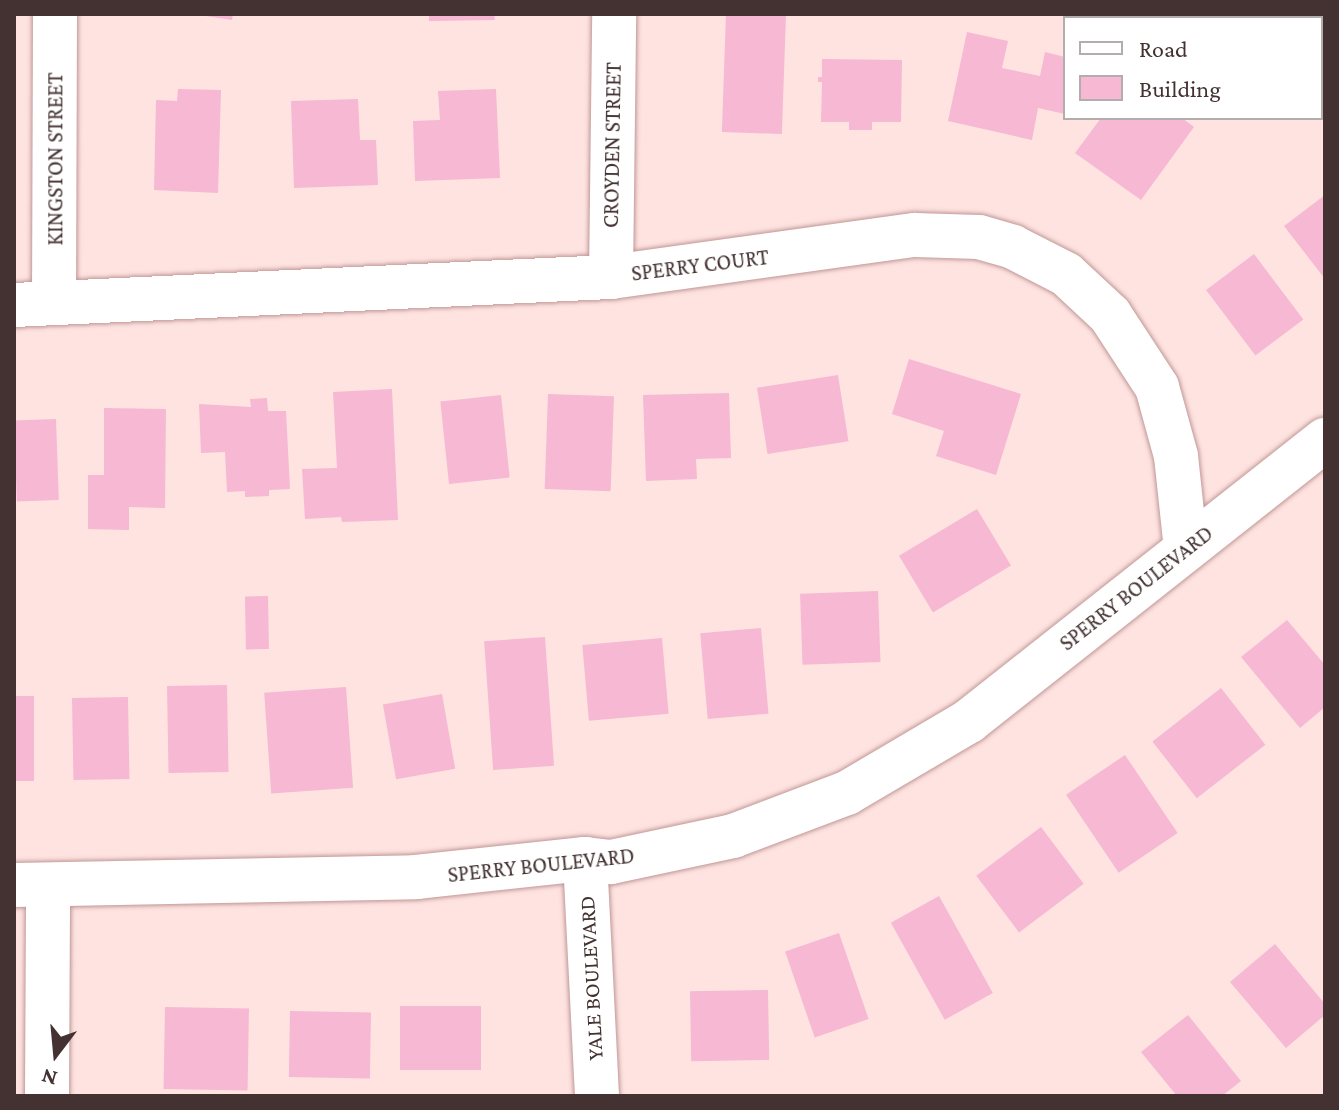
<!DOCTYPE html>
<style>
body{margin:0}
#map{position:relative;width:1339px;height:1110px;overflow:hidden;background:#fee3e1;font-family:"Crimson Pro",serif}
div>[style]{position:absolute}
.building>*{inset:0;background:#f6b8d3;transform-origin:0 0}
.roads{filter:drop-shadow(0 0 2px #c09795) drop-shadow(0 0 2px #c09795)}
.minor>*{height:44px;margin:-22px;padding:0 22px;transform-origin:22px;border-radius:22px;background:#fff}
span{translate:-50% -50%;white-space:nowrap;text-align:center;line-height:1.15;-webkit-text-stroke:7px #fff;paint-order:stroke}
.street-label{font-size:22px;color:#433231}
.frame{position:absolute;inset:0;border:16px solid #433231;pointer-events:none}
.legend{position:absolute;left:1063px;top:16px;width:260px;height:104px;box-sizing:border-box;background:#fff;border:2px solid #b4adad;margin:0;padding:10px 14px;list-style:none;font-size:24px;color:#433231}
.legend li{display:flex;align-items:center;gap:16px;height:40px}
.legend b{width:40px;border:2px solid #b4adad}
.north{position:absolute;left:16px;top:1014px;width:80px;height:80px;-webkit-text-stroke:6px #fff;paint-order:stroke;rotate:196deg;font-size:22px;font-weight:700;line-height:32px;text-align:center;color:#433231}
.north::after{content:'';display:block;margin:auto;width:28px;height:36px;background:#433231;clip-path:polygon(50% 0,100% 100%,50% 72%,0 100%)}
</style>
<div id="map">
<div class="building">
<i style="clip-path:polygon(193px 14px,233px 14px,232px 20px)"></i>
<i style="clip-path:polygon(429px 14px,494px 14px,495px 20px,429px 21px)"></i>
<i style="left:726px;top:14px;width:60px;height:118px;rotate:2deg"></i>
<i style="clip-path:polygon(967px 32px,1008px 41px,1002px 68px,1040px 76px,1045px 52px,1065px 57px,1065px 114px,1038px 108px,1032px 140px,948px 121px)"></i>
<i style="clip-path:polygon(822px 59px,902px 60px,901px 122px,872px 122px,872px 130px,849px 130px,849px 122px,821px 122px,822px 82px,818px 82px,818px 77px,822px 77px)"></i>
<i style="clip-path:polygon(178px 89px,221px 90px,218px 193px,154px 190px,156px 100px,177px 101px)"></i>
<i style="clip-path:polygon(496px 89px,500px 178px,415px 181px,413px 121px,440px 120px,438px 91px)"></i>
<i style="clip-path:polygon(358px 99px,360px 140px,376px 140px,378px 185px,294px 188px,291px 101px)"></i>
<i style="clip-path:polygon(1101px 118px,1182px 118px,1194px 127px,1141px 200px,1075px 153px)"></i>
<i style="clip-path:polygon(1325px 195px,1325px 279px,1284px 226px)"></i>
<i style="left:1254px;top:254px;width:82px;height:60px;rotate:53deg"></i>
<i style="clip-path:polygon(909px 359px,1021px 394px,996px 475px,936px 456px,944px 431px,892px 414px)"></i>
<i style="left:838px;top:375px;width:67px;height:82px;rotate:81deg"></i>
<i style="clip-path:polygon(392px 389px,398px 520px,342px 522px,341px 517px,305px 519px,302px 469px,337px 468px,333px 392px)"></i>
<i style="clip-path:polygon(729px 393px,731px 458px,696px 459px,697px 479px,646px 481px,643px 395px)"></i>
<i style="left:548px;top:394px;width:66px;height:95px;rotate:2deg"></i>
<i style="left:501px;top:395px;width:83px;height:61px;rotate:84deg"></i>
<i style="clip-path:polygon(267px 398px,268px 411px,286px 411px,290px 489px,269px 490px,269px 496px,245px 497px,245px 491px,227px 492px,225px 452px,201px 453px,199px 404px,251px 407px,250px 399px)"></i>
<i style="clip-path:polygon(104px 408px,166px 409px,165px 508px,129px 507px,129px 530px,88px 529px,88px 475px,104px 475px)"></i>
<i style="left:56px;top:419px;width:81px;height:42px;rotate:88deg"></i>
<i style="left:977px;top:509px;width:66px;height:91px;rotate:59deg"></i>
<i style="left:878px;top:591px;width:71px;height:78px;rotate:88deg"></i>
<i style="left:268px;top:596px;width:53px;height:23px;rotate:89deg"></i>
<i style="clip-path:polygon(1287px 620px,1325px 665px,1325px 707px,1300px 728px,1241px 657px)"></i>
<i style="left:761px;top:628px;width:86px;height:61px;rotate:85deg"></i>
<i style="left:545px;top:637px;width:129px;height:61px;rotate:86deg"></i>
<i style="left:662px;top:638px;width:76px;height:80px;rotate:85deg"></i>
<i style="left:227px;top:685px;width:87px;height:60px;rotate:89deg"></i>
<i style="left:346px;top:687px;width:101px;height:82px;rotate:86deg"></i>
<i style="left:1221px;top:688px;width:72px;height:87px;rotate:52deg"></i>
<i style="left:442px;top:694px;width:76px;height:60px;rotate:80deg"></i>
<i style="left:14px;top:696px;width:20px;height:85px"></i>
<i style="left:128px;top:697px;width:82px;height:56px;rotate:89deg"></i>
<i style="left:1125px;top:755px;width:94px;height:71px;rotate:56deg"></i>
<i style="left:1041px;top:827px;width:71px;height:81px;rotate:53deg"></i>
<i style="left:939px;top:896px;width:111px;height:55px;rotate:61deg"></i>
<i style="left:839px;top:933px;width:91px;height:57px;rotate:71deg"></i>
<i style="clip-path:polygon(1275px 944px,1325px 1004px,1325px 1015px,1286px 1048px,1230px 982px)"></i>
<i style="left:768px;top:990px;width:70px;height:78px;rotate:89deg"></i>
<i style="left:400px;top:1006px;width:81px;height:64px"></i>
<i style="left:165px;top:1007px;width:84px;height:82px;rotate:1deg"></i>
<i style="left:290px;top:1011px;width:81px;height:66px;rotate:1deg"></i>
<i style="clip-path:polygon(1188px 1015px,1241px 1081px,1222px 1096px,1177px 1096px,1141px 1052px)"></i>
</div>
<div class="roads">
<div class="minor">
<i style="left:611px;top:277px;width:263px;rotate:-89.3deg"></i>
<i style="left:54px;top:303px;width:289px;rotate:-89.8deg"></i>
<i style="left:14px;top:305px;width:598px;rotate:-2.69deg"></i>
<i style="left:611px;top:277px;width:307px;rotate:-7.9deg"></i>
<i style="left:915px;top:235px;width:64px;rotate:1.8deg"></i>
<i style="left:979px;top:237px;width:35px;rotate:16deg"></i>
<i style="left:1013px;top:247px;width:59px;rotate:27deg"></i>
<i style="left:1066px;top:274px;width:60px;rotate:43deg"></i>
<i style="left:1110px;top:315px;width:86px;rotate:56.9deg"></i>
<i style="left:1157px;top:387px;width:72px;rotate:74.6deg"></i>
<i style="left:1176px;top:456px;width:94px;rotate:83.9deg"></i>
<i style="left:585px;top:859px;width:237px;rotate:87.1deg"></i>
<i style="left:14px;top:885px;width:402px;rotate:-1.1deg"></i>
<i style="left:416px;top:877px;width:170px;rotate:-6.1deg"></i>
<i style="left:585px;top:859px;width:26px;rotate:7deg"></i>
<i style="left:611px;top:862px;width:125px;rotate:-12deg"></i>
<i style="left:733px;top:836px;width:122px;rotate:-20.7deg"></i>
<i style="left:847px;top:793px;width:142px;rotate:-30.5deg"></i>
<i style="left:969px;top:721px;width:454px;rotate:-38.3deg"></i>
<i style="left:47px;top:1096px;width:210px;rotate:-89.7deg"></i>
</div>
</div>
<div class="street-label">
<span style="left:612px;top:145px;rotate:-89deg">CROYDEN STREET</span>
<span style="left:55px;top:159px;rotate:-90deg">KINGSTON STREET</span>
<span style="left:700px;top:265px;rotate:-7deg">SPERRY COURT</span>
<span style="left:1136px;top:588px;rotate:-38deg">SPERRY BOULEVARD</span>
<span style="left:541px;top:865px;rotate:-6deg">SPERRY BOULEVARD</span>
<span style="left:591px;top:978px;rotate:-93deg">YALE BOULEVARD</span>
</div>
<div class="frame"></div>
<ul class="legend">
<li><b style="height:10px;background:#fff"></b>Road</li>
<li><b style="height:22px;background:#f6b8d3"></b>Building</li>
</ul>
<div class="north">N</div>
</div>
